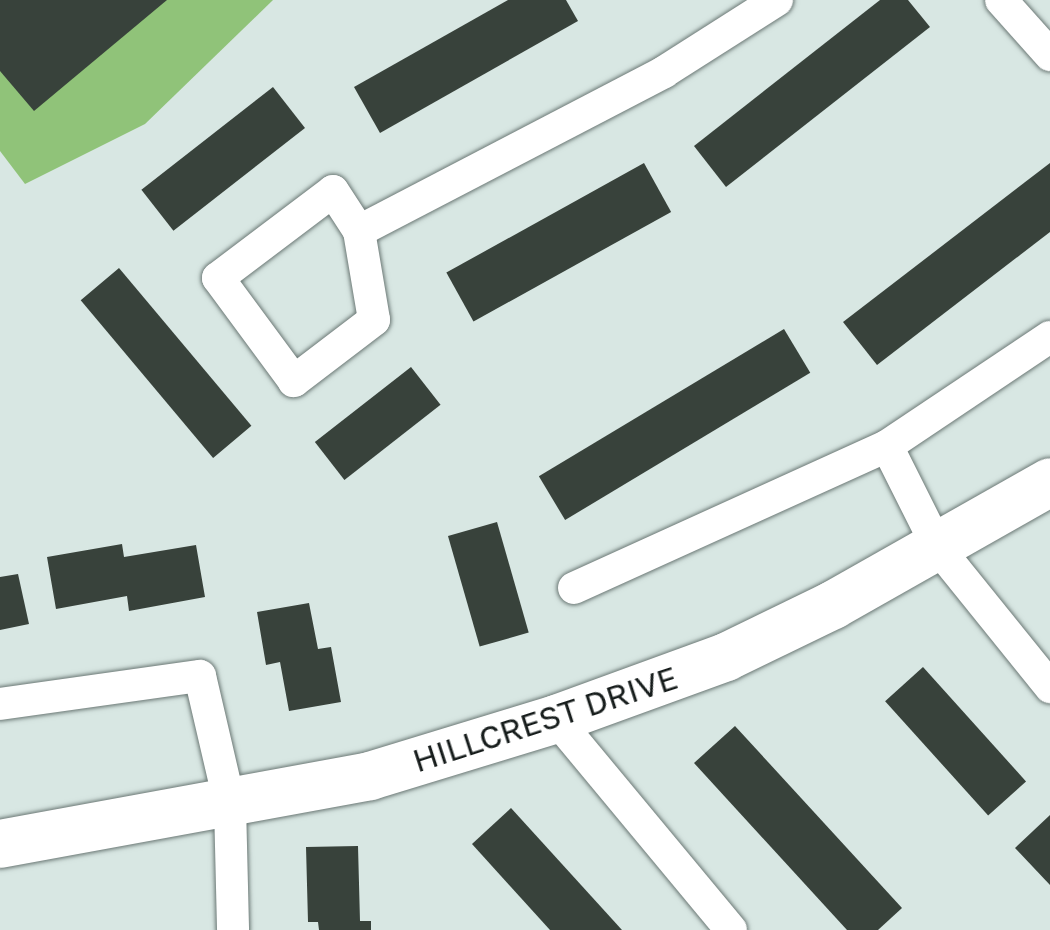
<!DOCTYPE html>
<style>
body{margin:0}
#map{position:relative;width:1050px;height:930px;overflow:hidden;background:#d8e7e3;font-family:"Golos Text",sans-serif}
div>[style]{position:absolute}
.green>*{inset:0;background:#90c379}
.building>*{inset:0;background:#38423b;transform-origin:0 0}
.roads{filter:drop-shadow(0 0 2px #6b7875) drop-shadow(0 0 2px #6b7875)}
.street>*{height:32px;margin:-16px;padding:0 16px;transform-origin:16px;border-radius:16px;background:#fff}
.secondary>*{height:48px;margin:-24px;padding:0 24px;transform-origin:24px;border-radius:24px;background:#fff}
span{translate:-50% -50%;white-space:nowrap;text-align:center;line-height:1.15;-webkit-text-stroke:10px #fff;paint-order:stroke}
.street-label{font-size:32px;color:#161c1b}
</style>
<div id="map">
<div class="green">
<i style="clip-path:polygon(0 0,273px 0,145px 124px,25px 184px,0 151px)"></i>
</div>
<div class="building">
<i style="clip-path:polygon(0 0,167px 0,34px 111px,0 71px)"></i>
<i style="clip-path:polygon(508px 0,566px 0,578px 21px,380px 133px,354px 87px)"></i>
<i style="clip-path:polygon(880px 0,908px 0,930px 27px,726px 187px,694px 146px)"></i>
<i style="left:273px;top:87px;width:52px;height:167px;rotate:52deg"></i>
<i style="left:644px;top:163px;width:56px;height:226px;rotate:61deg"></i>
<i style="clip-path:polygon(1050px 163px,1050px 232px,877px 365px,843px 322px)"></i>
<i style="left:119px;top:268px;width:206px;height:50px;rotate:50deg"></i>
<i style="left:784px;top:329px;width:51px;height:286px;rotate:59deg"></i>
<i style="left:411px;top:367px;width:48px;height:122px;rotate:52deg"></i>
<i style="left:497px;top:522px;width:115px;height:51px;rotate:74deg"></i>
<i style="clip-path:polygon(122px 544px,124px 557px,196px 545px,205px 597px,129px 611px,127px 596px,56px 609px,47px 557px)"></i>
<i style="clip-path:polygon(18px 574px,29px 624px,0 630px,0 577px)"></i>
<i style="clip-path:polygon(309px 603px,318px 649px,331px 647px,341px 702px,289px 711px,280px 662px,266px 665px,257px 612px)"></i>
<i style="left:923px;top:667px;width:154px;height:51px;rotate:48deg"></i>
<i style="clip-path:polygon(735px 726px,902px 908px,878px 930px,847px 930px,694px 763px)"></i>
<i style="clip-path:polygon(511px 808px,622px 930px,550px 930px,472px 844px)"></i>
<i style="clip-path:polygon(1050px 815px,1050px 885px,1015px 848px)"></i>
<i style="clip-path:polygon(358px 846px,360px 921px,371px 921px,371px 930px,319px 930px,318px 922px,308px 922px,306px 847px)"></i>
</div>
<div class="roads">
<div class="street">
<i style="left:1001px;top:0;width:74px;rotate:48.3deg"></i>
<i style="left:333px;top:191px;width:48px;rotate:57deg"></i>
<i style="left:359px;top:231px;width:90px;rotate:80.4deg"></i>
<i style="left:374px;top:320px;width:101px;rotate:142.7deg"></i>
<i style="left:294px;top:381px;width:128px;rotate:-126.4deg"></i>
<i style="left:218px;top:278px;width:144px;rotate:-37.1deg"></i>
<i style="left:359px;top:231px;width:344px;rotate:-27.5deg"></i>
<i style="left:664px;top:72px;width:134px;rotate:-32.5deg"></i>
<i style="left:887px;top:446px;width:114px;rotate:63.4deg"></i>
<i style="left:938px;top:548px;width:179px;rotate:51.1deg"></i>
<i style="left:574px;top:588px;width:344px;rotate:-24.4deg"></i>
<i style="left:887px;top:446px;width:196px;rotate:-33.8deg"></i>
<i style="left:0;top:704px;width:202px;rotate:-8deg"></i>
<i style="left:200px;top:676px;width:132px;rotate:76.9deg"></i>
<i style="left:230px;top:805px;width:125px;rotate:88.6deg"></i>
<i style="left:556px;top:719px;width:274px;rotate:50.3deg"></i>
</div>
<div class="secondary">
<i style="left:0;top:844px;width:376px;rotate:-10.4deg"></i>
<i style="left:370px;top:776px;width:195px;rotate:-17deg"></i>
<i style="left:556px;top:719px;width:181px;rotate:-20deg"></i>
<i style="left:726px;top:657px;width:119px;rotate:-25.9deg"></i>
<i style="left:833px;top:605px;width:249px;rotate:-29.5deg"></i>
</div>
</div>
<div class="street-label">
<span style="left:545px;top:719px;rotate:-18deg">HILLCREST DRIVE</span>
</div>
</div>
